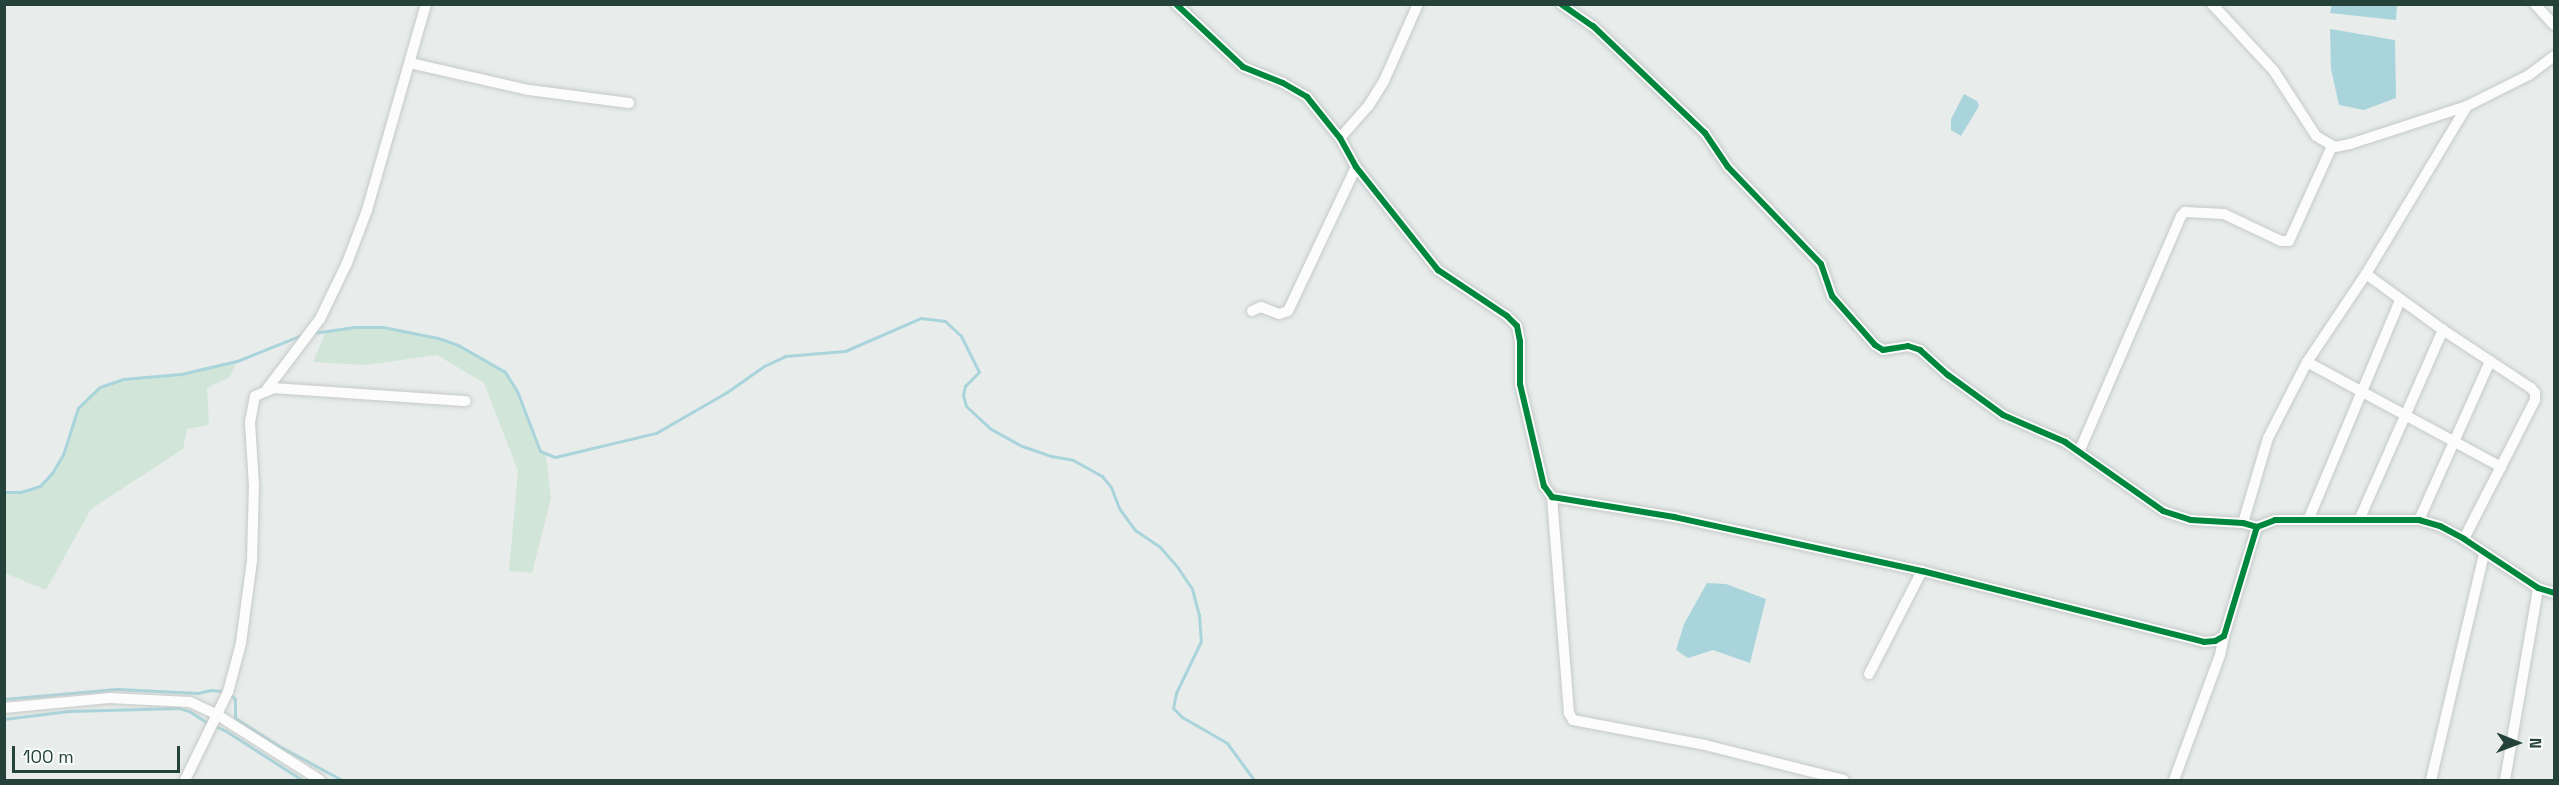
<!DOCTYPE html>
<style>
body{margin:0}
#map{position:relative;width:2559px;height:785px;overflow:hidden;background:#e8edeb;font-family:"Space Grotesk",sans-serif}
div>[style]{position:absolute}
.green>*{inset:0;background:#d1e6d8}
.water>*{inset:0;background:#a9d4db}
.stream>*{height:3px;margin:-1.5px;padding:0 1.5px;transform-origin:1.5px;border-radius:1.5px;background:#a9d4db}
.roads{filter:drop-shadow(0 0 2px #c5cac8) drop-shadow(0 0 2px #c5cac8)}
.minor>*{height:10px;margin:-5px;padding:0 5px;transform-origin:5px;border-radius:5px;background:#fcfcfc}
.cycleway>*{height:6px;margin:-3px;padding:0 3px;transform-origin:3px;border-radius:3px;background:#00873e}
span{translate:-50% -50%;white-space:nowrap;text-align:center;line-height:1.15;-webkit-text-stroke:4.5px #f7fbf9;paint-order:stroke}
.frame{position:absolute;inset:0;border:6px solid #24423a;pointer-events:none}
.north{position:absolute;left:2487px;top:713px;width:60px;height:60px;-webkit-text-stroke:4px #f7fbf9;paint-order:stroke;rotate:91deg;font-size:16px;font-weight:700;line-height:24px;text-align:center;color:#24423a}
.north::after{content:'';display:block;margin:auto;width:21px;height:27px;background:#24423a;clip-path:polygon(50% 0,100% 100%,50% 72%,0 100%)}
.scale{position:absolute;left:12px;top:746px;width:168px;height:27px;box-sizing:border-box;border:3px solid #24423a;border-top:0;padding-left:8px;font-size:18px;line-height:21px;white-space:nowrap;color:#24423a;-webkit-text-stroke:4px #f7fbf9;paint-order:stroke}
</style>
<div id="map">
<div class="green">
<i style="clip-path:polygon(369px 327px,400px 329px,458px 345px,505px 372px,517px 391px,537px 446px,546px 456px,551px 498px,532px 573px,509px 571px,518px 471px,484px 383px,437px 355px,366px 365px,313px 362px,326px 331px)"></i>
<i style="clip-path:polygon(237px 361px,230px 377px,207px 388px,209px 425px,187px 429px,183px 449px,91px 509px,46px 590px,5px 573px,5px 492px,21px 492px,40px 486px,52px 473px,67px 445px,74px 415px,89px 395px,123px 379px,181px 374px)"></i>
</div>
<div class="water">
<i style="clip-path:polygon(2332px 4px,2397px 5px,2396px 20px,2330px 13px)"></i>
<i style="clip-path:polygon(2330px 29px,2395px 40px,2396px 98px,2364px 110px,2339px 105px,2331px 69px)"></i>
<i style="clip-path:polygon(1964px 94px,1977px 101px,1979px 106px,1961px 136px,1951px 130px,1951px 119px)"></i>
<i style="clip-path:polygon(1707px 583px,1726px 584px,1766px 599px,1750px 663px,1713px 650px,1688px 658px,1676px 650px,1684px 624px)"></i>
</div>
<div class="stream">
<i style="left:313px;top:333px;width:42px;rotate:-8.1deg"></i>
<i style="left:355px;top:327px;width:28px"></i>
<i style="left:383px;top:327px;width:56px;rotate:11.3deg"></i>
<i style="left:438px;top:338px;width:21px;rotate:19deg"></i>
<i style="left:458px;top:345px;width:54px;rotate:29.9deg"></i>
<i style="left:505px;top:372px;width:22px;rotate:58deg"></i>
<i style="left:517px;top:391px;width:64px;rotate:69deg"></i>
<i style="left:540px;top:451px;width:16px;rotate:22deg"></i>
<i style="left:555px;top:457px;width:104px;rotate:-13.4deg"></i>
<i style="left:656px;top:433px;width:82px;rotate:-30deg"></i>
<i style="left:727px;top:392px;width:45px;rotate:-35.1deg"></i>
<i style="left:764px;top:366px;width:23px;rotate:-25deg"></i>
<i style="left:785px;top:356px;width:60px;rotate:-4.8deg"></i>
<i style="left:845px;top:351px;width:83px;rotate:-23.5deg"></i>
<i style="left:921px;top:318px;width:24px;rotate:7deg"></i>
<i style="left:945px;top:321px;width:22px;rotate:43deg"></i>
<i style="left:961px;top:336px;width:40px;rotate:63.4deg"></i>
<i style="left:979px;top:372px;width:20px;rotate:135deg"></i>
<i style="left:965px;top:386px;width:9px;rotate:103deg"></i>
<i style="left:963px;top:395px;width:11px;rotate:75deg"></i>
<i style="left:966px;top:406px;width:34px;rotate:43deg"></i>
<i style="left:991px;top:429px;width:35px;rotate:29deg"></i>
<i style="left:1022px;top:446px;width:31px;rotate:19deg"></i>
<i style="left:1051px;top:456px;width:22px;rotate:10deg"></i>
<i style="left:1073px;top:460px;width:33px;rotate:29deg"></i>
<i style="left:1102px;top:476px;width:14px;rotate:51deg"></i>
<i style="left:1111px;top:487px;width:22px;rotate:69deg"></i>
<i style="left:1119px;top:508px;width:27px;rotate:54deg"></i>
<i style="left:1135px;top:530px;width:30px;rotate:34deg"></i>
<i style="left:1160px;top:547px;width:28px;rotate:49deg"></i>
<i style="left:1178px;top:568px;width:25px;rotate:56deg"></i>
<i style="left:1192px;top:589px;width:27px;rotate:75deg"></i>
<i style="left:1199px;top:615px;width:26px;rotate:86deg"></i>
<i style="left:1201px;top:641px;width:58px;rotate:115.7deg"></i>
<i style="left:1176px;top:693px;width:15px;rotate:101deg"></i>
<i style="left:1173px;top:708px;width:13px;rotate:45deg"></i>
<i style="left:1182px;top:717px;width:52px;rotate:30deg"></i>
<i style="left:1227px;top:743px;width:46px;rotate:53.9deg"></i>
<i style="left:4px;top:492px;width:17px"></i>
<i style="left:21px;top:492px;width:20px;rotate:-18deg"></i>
<i style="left:40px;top:486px;width:18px;rotate:-47deg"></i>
<i style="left:52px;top:473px;width:21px;rotate:-59deg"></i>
<i style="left:63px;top:455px;width:49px;rotate:-72.3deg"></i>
<i style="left:78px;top:408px;width:30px;rotate:-44deg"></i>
<i style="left:100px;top:387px;width:24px;rotate:-19deg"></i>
<i style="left:123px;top:379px;width:58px;rotate:-4.9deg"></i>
<i style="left:181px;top:374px;width:57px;rotate:-13.1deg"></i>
<i style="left:237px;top:361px;width:72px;rotate:-21.9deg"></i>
<i style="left:232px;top:696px;width:4px;rotate:45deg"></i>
<i style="left:235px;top:699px;width:19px;rotate:90deg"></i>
<i style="left:235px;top:718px;width:52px;rotate:32.5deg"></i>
<i style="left:279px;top:746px;width:72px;rotate:28.4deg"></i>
<i style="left:4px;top:699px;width:113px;rotate:-5.1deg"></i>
<i style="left:117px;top:689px;width:81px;rotate:2.8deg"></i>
<i style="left:198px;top:693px;width:13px;rotate:-13deg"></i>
<i style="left:211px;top:690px;width:11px;rotate:5deg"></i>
<i style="left:4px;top:719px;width:65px;rotate:-7deg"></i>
<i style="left:69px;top:711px;width:110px;rotate:-1.6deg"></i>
<i style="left:179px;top:708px;width:10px;rotate:17deg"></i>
<i style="left:189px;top:711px;width:24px;rotate:33deg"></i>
<i style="left:215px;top:726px;width:12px;rotate:24deg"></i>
<i style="left:226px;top:731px;width:90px;rotate:32.8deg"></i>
</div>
<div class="roads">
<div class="minor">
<i style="left:1176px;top:4px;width:92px;rotate:43.2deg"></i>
<i style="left:1243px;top:67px;width:43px;rotate:21.8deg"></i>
<i style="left:1283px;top:83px;width:28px;rotate:30deg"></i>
<i style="left:1307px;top:97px;width:53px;rotate:51.2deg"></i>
<i style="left:1340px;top:138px;width:33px;rotate:61deg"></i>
<i style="left:1356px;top:167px;width:132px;rotate:51.5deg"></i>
<i style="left:1438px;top:270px;width:83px;rotate:33.7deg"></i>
<i style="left:1507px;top:316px;width:14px;rotate:45deg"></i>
<i style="left:1517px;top:326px;width:15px;rotate:79deg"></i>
<i style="left:1520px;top:341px;width:43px;rotate:90deg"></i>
<i style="left:1520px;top:384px;width:105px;rotate:76.8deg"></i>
<i style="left:1544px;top:486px;width:14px;rotate:54deg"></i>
<i style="left:1552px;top:497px;width:124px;rotate:9.3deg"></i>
<i style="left:1674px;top:517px;width:254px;rotate:12.3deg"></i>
<i style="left:1922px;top:571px;width:291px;rotate:14.1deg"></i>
<i style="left:2204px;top:642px;width:11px;rotate:-5deg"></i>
<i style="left:2215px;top:641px;width:10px;rotate:-29deg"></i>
<i style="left:2224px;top:636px;width:114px;rotate:-73.2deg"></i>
<i style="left:2257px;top:527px;width:19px;rotate:-21deg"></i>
<i style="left:2275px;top:520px;width:144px"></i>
<i style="left:2419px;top:520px;width:22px;rotate:16deg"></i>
<i style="left:2440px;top:526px;width:27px;rotate:28deg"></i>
<i style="left:2464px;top:539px;width:89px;rotate:33.5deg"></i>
<i style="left:2538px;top:588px;width:17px;rotate:17deg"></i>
<i style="left:1561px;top:4px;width:39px;rotate:35deg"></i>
<i style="left:1593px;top:26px;width:155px;rotate:43.7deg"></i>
<i style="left:1705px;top:133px;width:41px;rotate:55.9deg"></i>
<i style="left:1728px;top:167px;width:134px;rotate:46.2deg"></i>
<i style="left:1821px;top:264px;width:34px;rotate:71deg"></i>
<i style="left:1832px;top:296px;width:65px;rotate:48.7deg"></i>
<i style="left:1875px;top:345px;width:9px;rotate:32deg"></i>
<i style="left:1883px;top:350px;width:25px;rotate:-9deg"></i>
<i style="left:1908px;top:346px;width:13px;rotate:18deg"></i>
<i style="left:1920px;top:350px;width:38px;rotate:42deg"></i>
<i style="left:1948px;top:375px;width:68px;rotate:36deg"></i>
<i style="left:2003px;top:415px;width:68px;rotate:23.5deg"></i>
<i style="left:2065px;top:442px;width:120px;rotate:35.1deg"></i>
<i style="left:2163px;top:511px;width:29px;rotate:18deg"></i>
<i style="left:2191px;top:520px;width:52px;rotate:3.3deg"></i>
<i style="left:2243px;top:523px;width:15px;rotate:16deg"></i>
<i style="left:2212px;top:4px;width:91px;rotate:47.2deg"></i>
<i style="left:2274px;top:71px;width:77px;rotate:57.1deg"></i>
<i style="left:2316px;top:136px;width:22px;rotate:30deg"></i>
<i style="left:2335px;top:147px;width:15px;rotate:-11deg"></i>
<i style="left:2350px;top:144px;width:123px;rotate:-18deg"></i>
<i style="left:2467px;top:106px;width:69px;rotate:-26.6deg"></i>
<i style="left:2529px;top:75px;width:31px;rotate:-37deg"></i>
<i style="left:2535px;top:4px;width:28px;rotate:48deg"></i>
<i style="left:410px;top:63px;width:122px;rotate:12.8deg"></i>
<i style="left:529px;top:90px;width:101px;rotate:7.4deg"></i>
<i style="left:1340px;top:138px;width:44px;rotate:-48.7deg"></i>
<i style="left:1369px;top:105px;width:28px;rotate:-58deg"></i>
<i style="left:1384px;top:81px;width:84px;rotate:-66.2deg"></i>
<i style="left:2366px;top:274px;width:95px;rotate:36deg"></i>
<i style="left:2443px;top:330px;width:105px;rotate:33.4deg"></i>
<i style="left:2531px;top:388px;width:6px;rotate:51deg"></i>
<i style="left:2535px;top:393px;width:7px;rotate:90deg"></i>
<i style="left:2535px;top:400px;width:156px;rotate:117.1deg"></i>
<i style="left:1252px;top:311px;width:10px;rotate:-24deg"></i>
<i style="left:1261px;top:307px;width:19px;rotate:21deg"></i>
<i style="left:1279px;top:314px;width:9px;rotate:-18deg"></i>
<i style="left:1288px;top:311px;width:159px;rotate:-64.7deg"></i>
<i style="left:2307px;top:362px;width:221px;rotate:28.4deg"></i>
<i style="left:267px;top:389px;width:88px;rotate:-52.9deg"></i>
<i style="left:320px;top:319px;width:62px;rotate:-64.3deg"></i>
<i style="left:347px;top:263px;width:57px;rotate:-69.3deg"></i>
<i style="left:367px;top:210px;width:214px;rotate:-74deg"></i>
<i style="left:2079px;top:452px;width:257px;rotate:-66.6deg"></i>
<i style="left:2181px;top:216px;width:6px;rotate:-45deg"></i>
<i style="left:2185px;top:212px;width:39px;rotate:3deg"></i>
<i style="left:2224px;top:214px;width:63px;rotate:25.3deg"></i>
<i style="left:2281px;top:241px;width:8px"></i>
<i style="left:2289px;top:241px;width:104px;rotate:-65.6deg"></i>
<i style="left:1552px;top:497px;width:217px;rotate:85.5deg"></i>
<i style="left:1569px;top:713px;width:8px;rotate:60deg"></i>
<i style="left:1573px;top:720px;width:134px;rotate:10.7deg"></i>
<i style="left:1705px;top:745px;width:143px;rotate:14.1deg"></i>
<i style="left:2309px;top:518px;width:236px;rotate:-67.3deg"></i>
<i style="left:2360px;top:518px;width:206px;rotate:-66.2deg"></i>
<i style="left:2419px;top:520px;width:174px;rotate:-65.9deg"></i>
<i style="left:2243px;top:523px;width:89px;rotate:-73.6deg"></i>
<i style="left:2268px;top:438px;width:85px;rotate:-62.8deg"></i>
<i style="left:2307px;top:362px;width:106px;rotate:-56.2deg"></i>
<i style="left:2366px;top:274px;width:196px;rotate:-59deg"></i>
<i style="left:1869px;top:674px;width:116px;rotate:-62.8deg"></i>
<i style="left:4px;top:708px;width:105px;rotate:-5.4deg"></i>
<i style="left:109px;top:698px;width:81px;rotate:2.8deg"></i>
<i style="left:190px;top:702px;width:29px;rotate:25deg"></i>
<i style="left:216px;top:714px;width:123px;rotate:32.4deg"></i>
<i style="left:185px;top:780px;width:98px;rotate:-64deg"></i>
<i style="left:228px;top:692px;width:51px;rotate:-75.1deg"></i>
<i style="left:241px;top:643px;width:83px;rotate:-82.4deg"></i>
<i style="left:252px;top:561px;width:75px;rotate:-88.5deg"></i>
<i style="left:254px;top:486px;width:64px;rotate:-93.6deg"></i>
<i style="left:250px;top:422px;width:26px;rotate:-79deg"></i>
<i style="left:255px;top:396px;width:21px;rotate:-23deg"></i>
<i style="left:274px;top:388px;width:192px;rotate:3.9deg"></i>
<i style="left:2174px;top:780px;width:133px;rotate:-69.8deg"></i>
<i style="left:2220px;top:655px;width:19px;rotate:-78deg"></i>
<i style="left:2431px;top:780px;width:232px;rotate:-76.8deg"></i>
<i style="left:2505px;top:780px;width:195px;rotate:-80.2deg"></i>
</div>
</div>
<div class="cycleway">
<i style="left:1176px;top:4px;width:92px;rotate:43.2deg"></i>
<i style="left:1243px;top:67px;width:43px;rotate:21.8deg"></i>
<i style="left:1283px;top:83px;width:28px;rotate:30deg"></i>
<i style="left:1307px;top:97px;width:53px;rotate:51.2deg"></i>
<i style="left:1340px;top:138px;width:33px;rotate:61deg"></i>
<i style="left:1356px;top:167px;width:132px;rotate:51.5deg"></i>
<i style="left:1438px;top:270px;width:83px;rotate:33.7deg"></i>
<i style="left:1507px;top:316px;width:14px;rotate:45deg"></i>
<i style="left:1517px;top:326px;width:15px;rotate:79deg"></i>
<i style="left:1520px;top:341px;width:43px;rotate:90deg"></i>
<i style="left:1520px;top:384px;width:105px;rotate:76.8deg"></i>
<i style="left:1544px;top:486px;width:14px;rotate:54deg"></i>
<i style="left:1552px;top:497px;width:124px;rotate:9.3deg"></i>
<i style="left:1674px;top:517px;width:254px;rotate:12.3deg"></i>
<i style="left:1922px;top:571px;width:291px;rotate:14.1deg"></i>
<i style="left:2204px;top:642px;width:11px;rotate:-5deg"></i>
<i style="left:2215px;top:641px;width:10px;rotate:-29deg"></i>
<i style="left:2224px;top:636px;width:114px;rotate:-73.2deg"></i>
<i style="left:2257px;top:527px;width:19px;rotate:-21deg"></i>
<i style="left:2275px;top:520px;width:144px"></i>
<i style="left:2419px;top:520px;width:22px;rotate:16deg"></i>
<i style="left:2440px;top:526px;width:27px;rotate:28deg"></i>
<i style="left:2464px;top:539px;width:89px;rotate:33.5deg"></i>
<i style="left:2538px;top:588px;width:17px;rotate:17deg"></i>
<i style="left:1561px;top:4px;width:39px;rotate:35deg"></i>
<i style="left:1593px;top:26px;width:155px;rotate:43.7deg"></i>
<i style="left:1705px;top:133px;width:41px;rotate:55.9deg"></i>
<i style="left:1728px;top:167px;width:134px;rotate:46.2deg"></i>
<i style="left:1821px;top:264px;width:34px;rotate:71deg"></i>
<i style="left:1832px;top:296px;width:65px;rotate:48.7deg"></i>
<i style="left:1875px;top:345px;width:9px;rotate:32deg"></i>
<i style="left:1883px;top:350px;width:25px;rotate:-9deg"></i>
<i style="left:1908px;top:346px;width:13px;rotate:18deg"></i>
<i style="left:1920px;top:350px;width:38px;rotate:42deg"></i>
<i style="left:1948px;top:375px;width:68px;rotate:36deg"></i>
<i style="left:2003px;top:415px;width:68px;rotate:23.5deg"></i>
<i style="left:2065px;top:442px;width:120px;rotate:35.1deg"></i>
<i style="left:2163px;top:511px;width:29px;rotate:18deg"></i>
<i style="left:2191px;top:520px;width:52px;rotate:3.3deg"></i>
<i style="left:2243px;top:523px;width:15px;rotate:16deg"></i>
</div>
<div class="frame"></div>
<div class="north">N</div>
<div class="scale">100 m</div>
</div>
